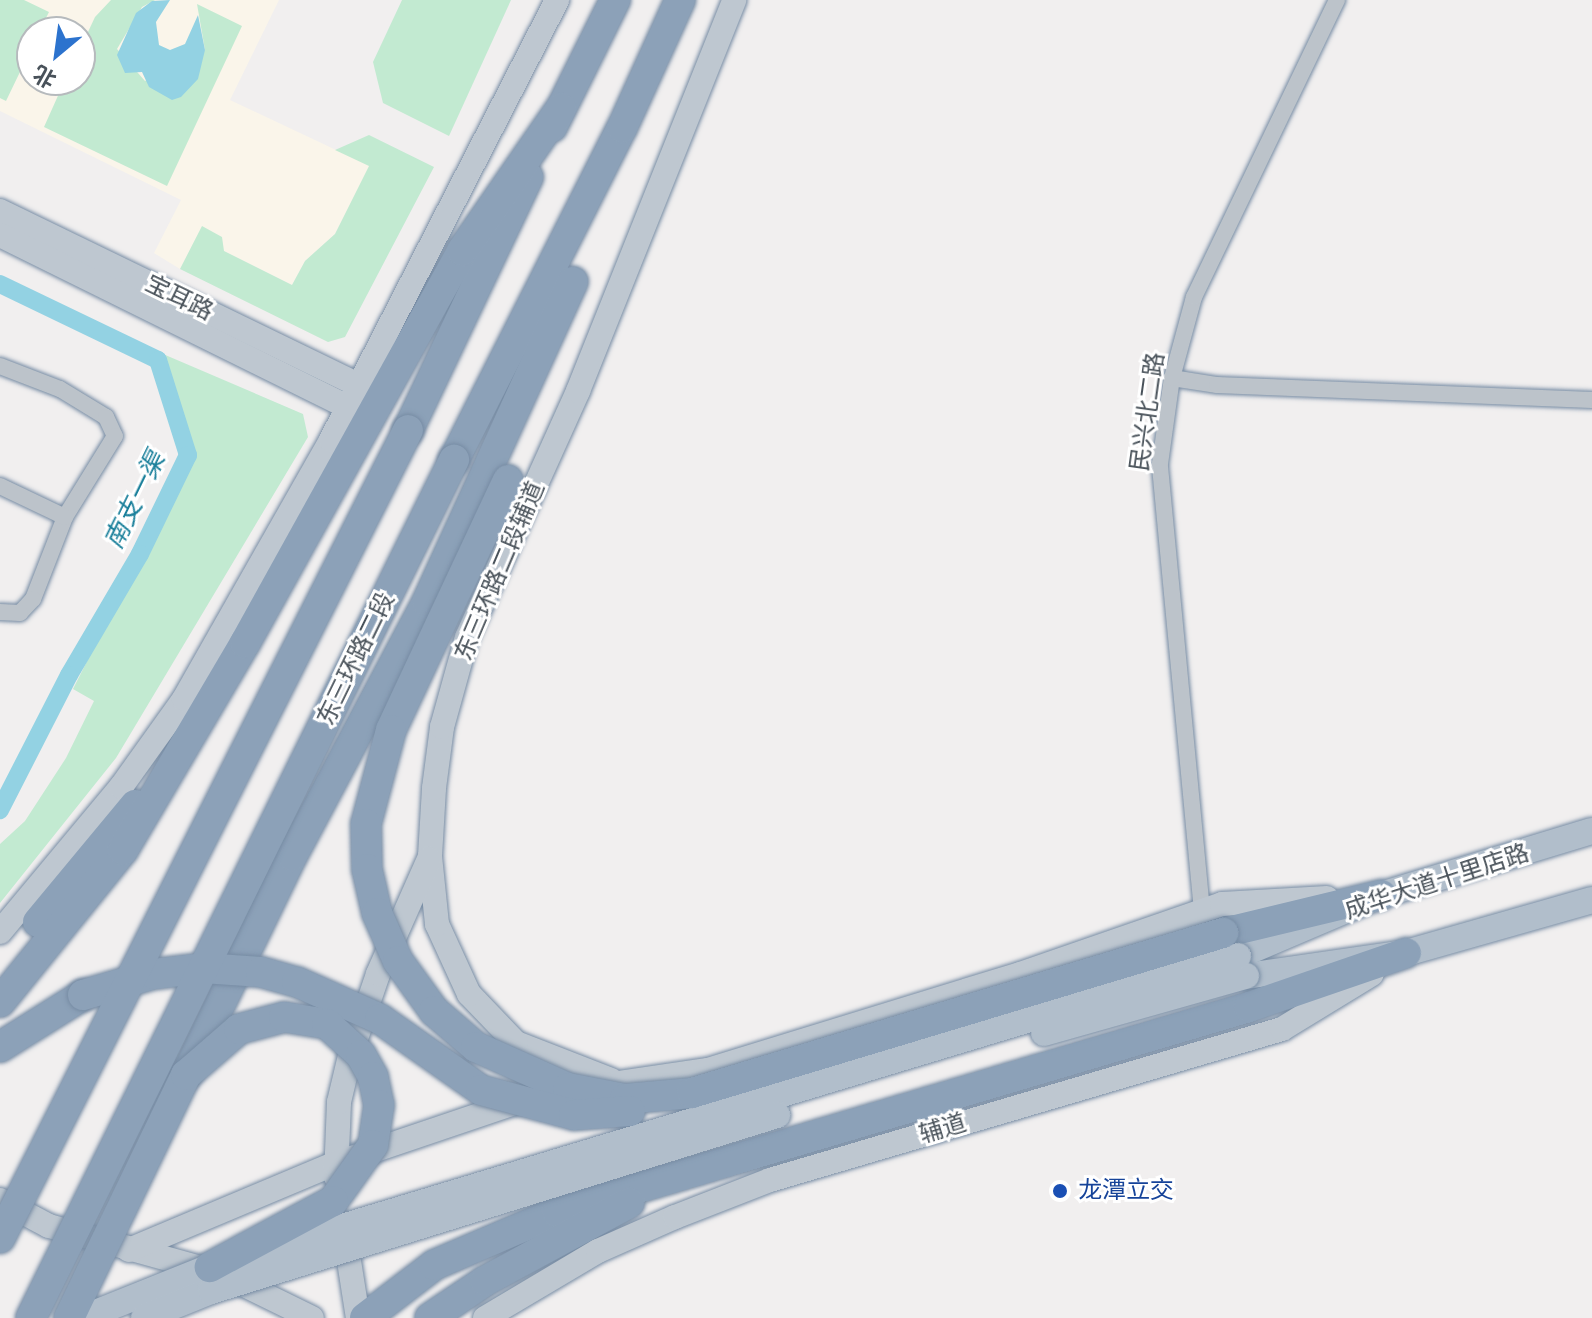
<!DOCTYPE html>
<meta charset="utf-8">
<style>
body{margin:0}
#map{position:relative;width:1592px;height:1318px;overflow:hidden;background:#f1efef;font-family:"Sofia Sans Condensed","Noto Sans SC",sans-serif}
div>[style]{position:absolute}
.commercial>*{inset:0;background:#faf5ea}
.green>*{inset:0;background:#c2ead1}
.water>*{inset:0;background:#93d2e3}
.canal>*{height:18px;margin:-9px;padding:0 9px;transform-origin:9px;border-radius:9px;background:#93d2e3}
.roads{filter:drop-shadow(0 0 2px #778ca4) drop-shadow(0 0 2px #778ca4)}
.street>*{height:16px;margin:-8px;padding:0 8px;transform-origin:8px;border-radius:8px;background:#bcc3ca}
.secondary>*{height:24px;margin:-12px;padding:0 12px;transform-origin:12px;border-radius:12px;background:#bec7d0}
.primary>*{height:26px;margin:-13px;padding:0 13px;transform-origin:13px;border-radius:13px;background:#b1becb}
.highway>*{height:30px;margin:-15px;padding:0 15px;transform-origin:15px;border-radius:15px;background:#8ca1b8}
.bridges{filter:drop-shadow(0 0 2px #778ca4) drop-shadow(0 0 2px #778ca4)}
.primary-bridge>*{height:26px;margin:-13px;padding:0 13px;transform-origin:13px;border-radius:13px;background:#b1becb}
.highway-bridge>*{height:30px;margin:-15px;padding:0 15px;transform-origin:15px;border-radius:15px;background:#8ca1b8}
.dots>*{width:22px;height:22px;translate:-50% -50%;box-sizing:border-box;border:4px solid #fff;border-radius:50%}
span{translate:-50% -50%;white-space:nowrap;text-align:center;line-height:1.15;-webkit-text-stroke:6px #fff;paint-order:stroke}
.street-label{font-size:24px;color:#49525a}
.transit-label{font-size:24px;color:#164399}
.left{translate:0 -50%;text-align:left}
.water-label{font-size:26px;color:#1b809b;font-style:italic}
.north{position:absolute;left:16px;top:16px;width:80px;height:80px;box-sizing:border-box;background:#fff;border:2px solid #b6babd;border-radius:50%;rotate:209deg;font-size:22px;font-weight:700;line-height:32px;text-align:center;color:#49525a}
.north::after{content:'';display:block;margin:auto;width:28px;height:36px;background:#2c73ce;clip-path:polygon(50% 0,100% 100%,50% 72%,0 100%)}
</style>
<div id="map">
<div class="commercial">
<i style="clip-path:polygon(evenodd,0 0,279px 0,230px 100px,370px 166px,335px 234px,305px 261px,292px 285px,224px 251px,202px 227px,180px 269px,154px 253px,181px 200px,0 111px,0 0,32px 32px,80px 32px,80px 80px,32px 80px,32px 32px)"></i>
</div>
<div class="green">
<i style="clip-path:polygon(0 0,24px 0,49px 12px,39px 32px,32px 32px,32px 47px,6px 101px,0 98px)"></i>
<i style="clip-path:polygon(111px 0,155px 0,142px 7px,117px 49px,145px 81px,205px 50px,197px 4px,242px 26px,167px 186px,44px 127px,65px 80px,80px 80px,80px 49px,95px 17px)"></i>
<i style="clip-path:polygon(402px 0,511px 0,449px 136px,383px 103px,373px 62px)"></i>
<i style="clip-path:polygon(369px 135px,434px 167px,345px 337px,328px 342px,180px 269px,202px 226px,222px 237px,224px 251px,292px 285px,305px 261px,335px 234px,369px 166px,335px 150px)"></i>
<i style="clip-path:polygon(163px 354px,303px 414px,308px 437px,116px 758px,0 903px,0 844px,25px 821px,66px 758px,94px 701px,73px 689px,194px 450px)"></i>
</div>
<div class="water">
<i style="clip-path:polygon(170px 0,156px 22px,159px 45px,170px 50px,185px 44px,198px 15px,205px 50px,198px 79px,181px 97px,172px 100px,149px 87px,142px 72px,125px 73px,117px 55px,136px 13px,152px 1px)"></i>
</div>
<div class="canal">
<i style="left:0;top:284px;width:175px;rotate:25.7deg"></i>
<i style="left:158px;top:360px;width:100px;rotate:72.5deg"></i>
<i style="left:188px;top:455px;width:110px;rotate:115.9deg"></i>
<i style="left:140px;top:554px;width:140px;rotate:120.4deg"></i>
<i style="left:69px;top:675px;width:152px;rotate:117.1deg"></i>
</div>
<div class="roads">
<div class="street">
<i style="left:0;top:366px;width:64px;rotate:21deg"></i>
<i style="left:60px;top:389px;width:54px;rotate:31.3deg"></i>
<i style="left:106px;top:417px;width:21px;rotate:65deg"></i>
<i style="left:115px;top:436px;width:95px;rotate:121.7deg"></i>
<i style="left:65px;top:517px;width:88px;rotate:111.3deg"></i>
<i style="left:33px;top:599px;width:19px;rotate:133deg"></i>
<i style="left:20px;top:613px;width:20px;rotate:-177deg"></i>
<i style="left:1172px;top:378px;width:46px;rotate:8.8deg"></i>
<i style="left:1217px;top:385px;width:375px;rotate:2.3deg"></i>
<i style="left:0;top:486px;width:72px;rotate:25.5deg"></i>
<i style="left:1202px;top:911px;width:449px;rotate:-95.4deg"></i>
<i style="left:1160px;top:464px;width:87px;rotate:-82.1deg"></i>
<i style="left:1172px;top:378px;width:84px;rotate:-74.8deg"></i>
<i style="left:1194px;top:297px;width:330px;rotate:-64.3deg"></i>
</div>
<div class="secondary">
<i style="left:0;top:211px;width:398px;rotate:25.9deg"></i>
<i style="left:0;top:235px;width:388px;rotate:26.3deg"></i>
<i style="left:0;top:932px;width:189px;rotate:-50.2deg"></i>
<i style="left:121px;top:787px;width:108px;rotate:-54.4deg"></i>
<i style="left:184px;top:699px;width:298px;rotate:-60.4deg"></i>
<i style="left:331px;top:440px;width:495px;rotate:-62.8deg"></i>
<i style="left:611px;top:1080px;width:102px;rotate:-158.7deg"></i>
<i style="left:516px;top:1043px;width:68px;rotate:-133.8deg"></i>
<i style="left:469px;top:994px;width:77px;rotate:-114.6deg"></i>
<i style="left:437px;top:924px;width:68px;rotate:-95.9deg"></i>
<i style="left:430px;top:856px;width:68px;rotate:-86.6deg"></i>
<i style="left:434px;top:788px;width:62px;rotate:-82.5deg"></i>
<i style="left:442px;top:727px;width:93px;rotate:-74.5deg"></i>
<i style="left:467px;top:637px;width:270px;rotate:-65.7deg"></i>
<i style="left:578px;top:391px;width:421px;rotate:-68.2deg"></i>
<i style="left:584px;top:1088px;width:125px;rotate:-8.3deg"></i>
<i style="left:708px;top:1070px;width:326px;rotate:-17.1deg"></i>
<i style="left:1020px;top:974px;width:214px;rotate:-19.1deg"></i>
<i style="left:1222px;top:904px;width:105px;rotate:-3.3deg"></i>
<i style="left:336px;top:1177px;width:75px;rotate:-87.7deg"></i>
<i style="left:339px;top:1102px;width:47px;rotate:-76.6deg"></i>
<i style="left:350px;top:1056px;width:87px;rotate:-71.1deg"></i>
<i style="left:378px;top:974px;width:126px;rotate:-66.1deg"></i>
<i style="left:0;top:1200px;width:55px;rotate:28deg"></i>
<i style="left:49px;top:1226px;width:180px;rotate:15.5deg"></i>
<i style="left:222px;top:1274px;width:100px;rotate:26.1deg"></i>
<i style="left:344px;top:1229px;width:90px;rotate:81.1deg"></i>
<i style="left:129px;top:1250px;width:222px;rotate:-22.8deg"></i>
<i style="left:334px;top:1164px;width:196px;rotate:-18.7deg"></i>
<i style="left:485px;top:1318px;width:131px;rotate:-30.7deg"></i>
<i style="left:598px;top:1251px;width:84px;rotate:-23.8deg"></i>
<i style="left:675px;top:1217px;width:102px;rotate:-21.3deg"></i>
<i style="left:770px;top:1180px;width:534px;rotate:-16.43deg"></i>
<i style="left:1282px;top:1029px;width:105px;rotate:-31.4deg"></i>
</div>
<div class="primary">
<i style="left:1238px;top:956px;width:155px;rotate:-23.1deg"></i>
<i style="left:1381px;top:895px;width:220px;rotate:-16.9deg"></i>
<i style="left:1246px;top:976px;width:162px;rotate:-8.2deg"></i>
<i style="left:1406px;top:953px;width:193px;rotate:-15.9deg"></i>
</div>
<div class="highway">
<i style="left:552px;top:127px;width:142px;rotate:-63.6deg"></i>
<i style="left:408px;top:430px;width:280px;rotate:-64.6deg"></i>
<i style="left:454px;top:460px;width:372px;rotate:-63.2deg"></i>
<i style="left:622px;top:128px;width:141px;rotate:-65.6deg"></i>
<i style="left:38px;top:922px;width:152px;rotate:-50.3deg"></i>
<i style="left:1223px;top:933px;width:163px;rotate:-13.5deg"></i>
<i style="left:0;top:1002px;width:196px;rotate:-51deg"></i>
<i style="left:123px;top:850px;width:240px;rotate:-59.5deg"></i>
<i style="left:245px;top:643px;width:448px;rotate:-61deg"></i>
<i style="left:462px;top:251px;width:174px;rotate:-55.3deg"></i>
<i style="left:0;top:1047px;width:98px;rotate:-32.1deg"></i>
<i style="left:186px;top:1075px;width:243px;rotate:-64.2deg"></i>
<i style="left:292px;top:856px;width:288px;rotate:-62deg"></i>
<i style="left:427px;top:602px;width:352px;rotate:-65.5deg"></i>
<i style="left:365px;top:1318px;width:87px;rotate:-37.5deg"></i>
<i style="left:434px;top:1265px;width:134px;rotate:-23.3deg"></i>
<i style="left:557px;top:1212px;width:722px;rotate:-16.5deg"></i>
<i style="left:1249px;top:1007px;width:166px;rotate:-19deg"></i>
<i style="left:430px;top:1318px;width:66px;rotate:-33.9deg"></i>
<i style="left:485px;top:1281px;width:164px;rotate:-28.4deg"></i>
</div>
</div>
<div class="bridges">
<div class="primary-bridge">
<i style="left:1044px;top:1033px;width:210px;rotate:-15.8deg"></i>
<i style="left:83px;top:1318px;width:137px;rotate:-21.9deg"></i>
<i style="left:210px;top:1267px;width:1074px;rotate:-16.83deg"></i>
<i style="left:144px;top:1318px;width:72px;rotate:-21.9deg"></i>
<i style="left:211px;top:1291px;width:593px;rotate:-17.27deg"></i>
</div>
<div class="highway-bridge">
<i style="left:508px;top:480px;width:276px;rotate:115.1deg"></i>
<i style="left:391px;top:730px;width:97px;rotate:104.9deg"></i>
<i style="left:366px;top:824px;width:45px;rotate:88.7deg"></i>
<i style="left:367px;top:869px;width:45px;rotate:77.2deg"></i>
<i style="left:377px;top:913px;width:52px;rotate:66.4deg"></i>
<i style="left:398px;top:961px;width:62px;rotate:54.2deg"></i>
<i style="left:434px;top:1011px;width:55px;rotate:40.6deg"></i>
<i style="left:476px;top:1047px;width:101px;rotate:24deg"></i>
<i style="left:568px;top:1088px;width:58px;rotate:10.9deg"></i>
<i style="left:625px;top:1099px;width:67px;rotate:-5.1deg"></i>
<i style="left:692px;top:1093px;width:555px;rotate:-16.77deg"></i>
<i style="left:83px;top:995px;width:74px;rotate:-16.5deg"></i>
<i style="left:154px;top:974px;width:49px;rotate:-7deg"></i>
<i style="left:203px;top:968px;width:58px;rotate:3.9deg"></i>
<i style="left:261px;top:972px;width:37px;rotate:16deg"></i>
<i style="left:297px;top:982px;width:91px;rotate:24deg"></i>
<i style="left:380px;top:1019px;width:123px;rotate:35.1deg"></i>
<i style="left:481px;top:1090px;width:96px;rotate:15deg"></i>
<i style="left:574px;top:1115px;width:56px;rotate:-4.1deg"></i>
<i style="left:0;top:1238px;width:905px;rotate:-63.21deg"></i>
<i style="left:31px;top:1318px;width:957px;rotate:-63.76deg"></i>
<i style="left:69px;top:1318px;width:270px;rotate:-64.3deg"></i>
<i style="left:186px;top:1075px;width:70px;rotate:-41deg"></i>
<i style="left:239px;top:1029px;width:47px;rotate:-14.9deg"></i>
<i style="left:284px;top:1017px;width:44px;rotate:9.2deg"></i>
<i style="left:327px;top:1024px;width:46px;rotate:42.4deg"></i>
<i style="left:361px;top:1055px;width:25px;rotate:61deg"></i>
<i style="left:373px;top:1077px;width:29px;rotate:78deg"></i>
<i style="left:379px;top:1105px;width:40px;rotate:98.5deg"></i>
<i style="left:373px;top:1145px;width:69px;rotate:125.5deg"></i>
<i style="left:333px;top:1201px;width:140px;rotate:151.8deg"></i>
</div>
</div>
<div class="dots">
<i style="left:1060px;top:1191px;background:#1a4fb4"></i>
</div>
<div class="street-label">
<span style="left:179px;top:298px;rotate:26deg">宝耳路</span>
<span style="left:1148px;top:412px;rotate:-82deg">民兴北二路</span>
<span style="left:500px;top:571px;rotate:-67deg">东三环路二段辅道</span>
<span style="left:356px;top:659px;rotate:-64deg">东三环路二段</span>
<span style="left:1437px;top:882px;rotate:-18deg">成华大道十里店路</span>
<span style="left:943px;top:1129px;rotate:-17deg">辅道</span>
</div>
<div class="transit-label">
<span class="left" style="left:1078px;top:1191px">龙潭立交</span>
</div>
<div class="water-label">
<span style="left:136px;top:501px;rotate:-64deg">南支一渠</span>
</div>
<div class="north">北</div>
</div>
